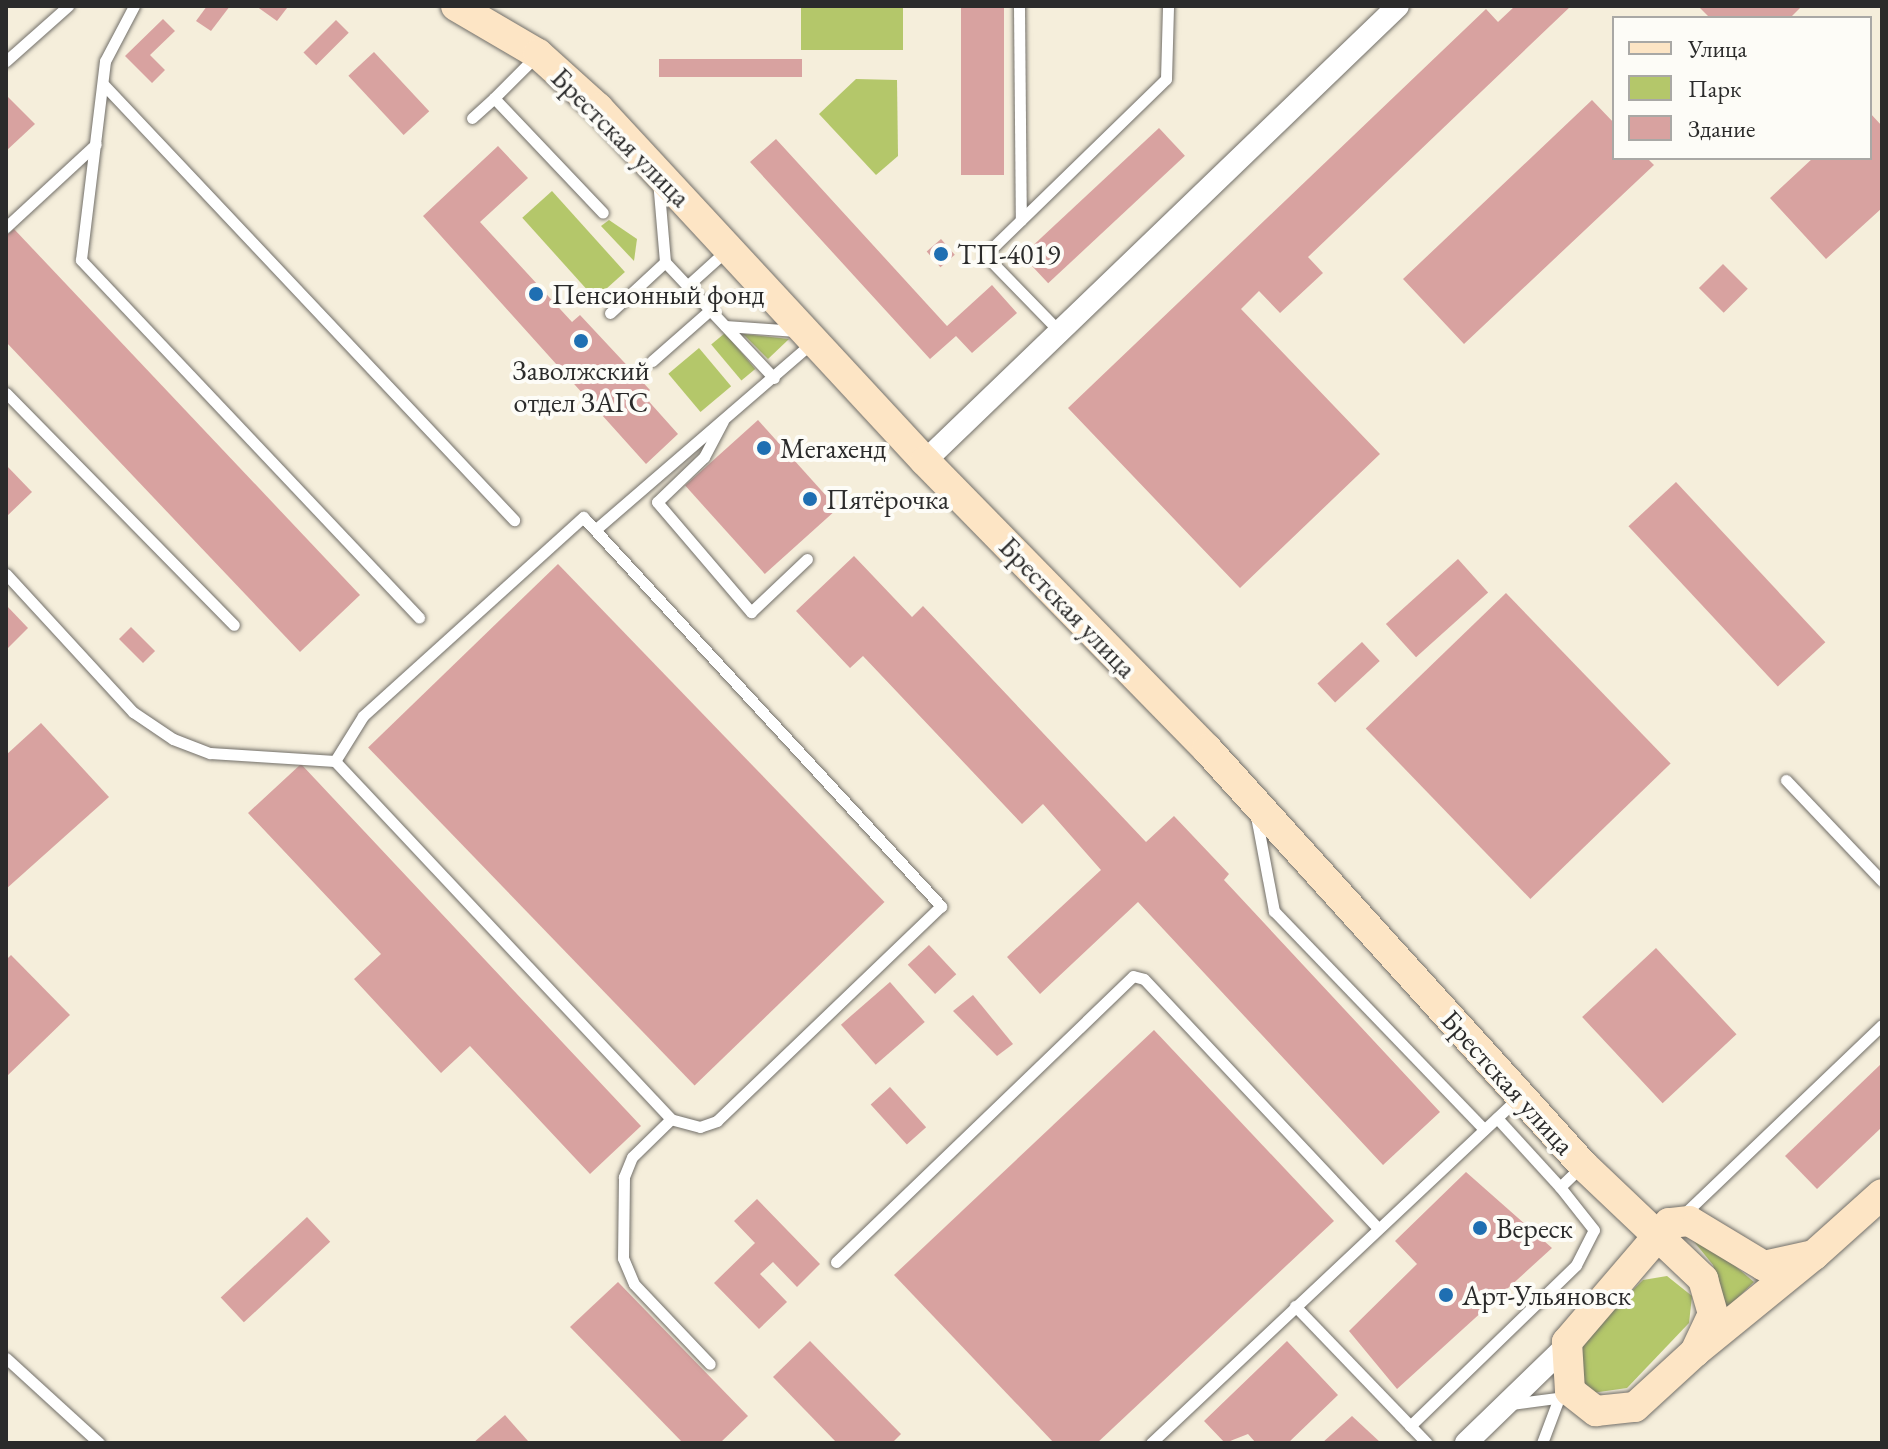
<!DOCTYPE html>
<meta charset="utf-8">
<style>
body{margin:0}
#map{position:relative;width:1888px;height:1449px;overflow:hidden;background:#f5eedb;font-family:"EB Garamond",serif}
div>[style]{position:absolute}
.green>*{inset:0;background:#b4c76a;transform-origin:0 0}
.building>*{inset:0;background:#d8a2a0;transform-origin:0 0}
.roads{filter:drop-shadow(0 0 2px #726f69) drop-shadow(0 0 2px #726f69)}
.lane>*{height:11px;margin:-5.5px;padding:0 5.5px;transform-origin:5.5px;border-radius:5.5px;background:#fff}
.street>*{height:22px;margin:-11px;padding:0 11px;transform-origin:11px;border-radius:11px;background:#fff}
.secondary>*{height:30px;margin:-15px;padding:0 15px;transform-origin:15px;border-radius:15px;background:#fde5c5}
.dots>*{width:22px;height:22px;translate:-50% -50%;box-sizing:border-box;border:4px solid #fdfcf7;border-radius:50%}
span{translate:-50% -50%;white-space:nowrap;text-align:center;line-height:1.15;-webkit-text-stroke:8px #fdfcf7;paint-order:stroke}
.street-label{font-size:28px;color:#2b2b2b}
.poi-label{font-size:28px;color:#2b2b2b}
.left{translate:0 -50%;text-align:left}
.frame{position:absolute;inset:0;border:8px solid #2b2b2b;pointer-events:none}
.legend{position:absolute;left:1612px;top:16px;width:260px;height:144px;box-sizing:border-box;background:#fdfcf7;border:2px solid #a9a8a5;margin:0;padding:10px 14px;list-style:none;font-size:24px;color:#2b2b2b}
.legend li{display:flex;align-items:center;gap:16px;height:40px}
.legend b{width:40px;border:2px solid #a9a8a5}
</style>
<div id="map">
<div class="green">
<i style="left:801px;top:6px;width:102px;height:44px"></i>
<i style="clip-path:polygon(856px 79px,897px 80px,898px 156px,876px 175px,819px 114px)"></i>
<i style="left:552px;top:191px;width:109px;height:40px;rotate:48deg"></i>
<i style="clip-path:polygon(609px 220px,637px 239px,634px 261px,601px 226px)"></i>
<i style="left:725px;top:333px;width:47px;height:18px;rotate:50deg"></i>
<i style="clip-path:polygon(743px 334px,789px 339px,768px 359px)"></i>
<i style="left:699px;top:348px;width:50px;height:40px;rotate:50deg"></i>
<i style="clip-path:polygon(1694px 1231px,1754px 1282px,1727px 1308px,1713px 1265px,1692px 1239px)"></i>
<i style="clip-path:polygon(1667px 1276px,1692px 1296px,1689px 1323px,1627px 1388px,1592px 1393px,1581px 1385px,1580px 1342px,1643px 1280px)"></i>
</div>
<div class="building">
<i style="clip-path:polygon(207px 6px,230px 6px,211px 31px,196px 21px)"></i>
<i style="clip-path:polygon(256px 6px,283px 6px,287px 8px,277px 21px)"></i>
<i style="left:961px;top:6px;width:43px;height:169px"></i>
<i style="clip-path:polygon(1515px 6px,1571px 6px,1308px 257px,1323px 273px,1280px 313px,1259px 291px,1241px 309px,1380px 454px,1240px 588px,1068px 408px,1486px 9px,1498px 22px)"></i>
<i style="clip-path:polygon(1698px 6px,1802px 6px,1790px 18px,1710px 18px)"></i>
<i style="clip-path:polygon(163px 19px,175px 31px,150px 55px,165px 70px,152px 83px,125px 56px)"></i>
<i style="left:336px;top:20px;width:18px;height:46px;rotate:45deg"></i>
<i style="left:374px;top:52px;width:81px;height:35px;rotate:47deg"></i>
<i style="left:802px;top:59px;width:18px;height:143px;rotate:90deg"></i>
<i style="clip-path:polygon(6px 95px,35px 124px,6px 151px)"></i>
<i style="clip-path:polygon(1592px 100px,1614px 123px,1614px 158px,1647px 158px,1654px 165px,1464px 344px,1403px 279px)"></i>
<i style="clip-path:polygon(1870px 113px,1882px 126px,1882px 208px,1826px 259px,1770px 198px,1813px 158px,1870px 158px)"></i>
<i style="left:1159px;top:128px;width:38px;height:187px;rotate:47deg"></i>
<i style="clip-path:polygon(776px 139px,947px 326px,992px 285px,1017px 313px,972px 353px,956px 336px,930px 359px,750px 162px)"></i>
<i style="clip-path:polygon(498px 146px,528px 178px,480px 222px,572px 322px,580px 315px,650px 390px,644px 396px,678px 434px,646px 464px,423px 216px)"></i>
<i style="clip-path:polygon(14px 229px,360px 595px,300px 652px,6px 342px,6px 236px)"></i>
<i style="left:941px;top:239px;width:21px;height:19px;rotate:49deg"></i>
<i style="left:1723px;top:264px;width:35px;height:34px;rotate:45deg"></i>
<i style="left:758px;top:420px;width:119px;height:98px;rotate:48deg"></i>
<i style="clip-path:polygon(6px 465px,32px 492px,6px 517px)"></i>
<i style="left:1676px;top:482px;width:219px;height:65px;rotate:47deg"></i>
<i style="clip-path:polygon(854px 556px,912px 617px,923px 606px,1146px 842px,1174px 816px,1229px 874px,1224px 880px,1440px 1112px,1383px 1165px,1138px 902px,1040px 994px,1007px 957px,1101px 870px,1043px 804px,1022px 824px,863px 656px,850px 668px,796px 611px)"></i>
<i style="left:1458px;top:559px;width:45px;height:97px;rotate:48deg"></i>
<i style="left:558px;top:564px;width:470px;height:264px;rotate:46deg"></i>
<i style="left:1506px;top:593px;width:237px;height:195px;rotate:46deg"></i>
<i style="clip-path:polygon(6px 605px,28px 628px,6px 650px)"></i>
<i style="left:131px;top:627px;width:34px;height:17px;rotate:45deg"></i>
<i style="left:1362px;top:642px;width:26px;height:61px;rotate:47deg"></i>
<i style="clip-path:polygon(41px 723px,109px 797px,6px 889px,6px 755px)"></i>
<i style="clip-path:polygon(301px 764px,641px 1126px,590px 1174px,470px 1046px,441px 1073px,354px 979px,381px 954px,248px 813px)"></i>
<i style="left:929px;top:945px;width:40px;height:29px;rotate:47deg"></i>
<i style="left:1656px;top:948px;width:118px;height:101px;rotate:47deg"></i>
<i style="clip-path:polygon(11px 955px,70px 1015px,6px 1077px,6px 960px)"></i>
<i style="left:890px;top:982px;width:53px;height:65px;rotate:49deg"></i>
<i style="clip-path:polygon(973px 995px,1013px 1044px,997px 1056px,953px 1011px)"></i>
<i style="clip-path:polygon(1154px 1030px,1334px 1221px,1097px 1443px,1054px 1443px,894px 1275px)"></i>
<i style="clip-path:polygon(1882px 1063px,1882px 1127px,1817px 1189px,1785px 1156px)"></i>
<i style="left:890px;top:1087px;width:54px;height:26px;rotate:48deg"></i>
<i style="clip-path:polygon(1466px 1172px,1552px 1248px,1397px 1389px,1349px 1331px,1417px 1264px,1395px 1241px)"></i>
<i style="clip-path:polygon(757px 1199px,820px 1264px,797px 1287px,773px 1262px,760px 1274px,787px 1302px,759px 1329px,714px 1283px,755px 1243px,734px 1221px)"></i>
<i style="left:307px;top:1217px;width:34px;height:118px;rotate:47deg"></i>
<i style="clip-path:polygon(618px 1282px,748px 1416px,720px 1443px,683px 1443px,570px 1327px)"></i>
<i style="clip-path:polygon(810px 1341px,901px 1434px,892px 1443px,837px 1443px,773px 1377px)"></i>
<i style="clip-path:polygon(1287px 1341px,1338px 1395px,1288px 1443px,1256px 1443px,1248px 1434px,1225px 1443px,1204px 1421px)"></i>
<i style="clip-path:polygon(505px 1415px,528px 1441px,473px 1443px)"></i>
<i style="clip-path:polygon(1352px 1416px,1381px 1443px,1322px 1443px)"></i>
</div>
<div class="roads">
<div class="lane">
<i style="left:134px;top:6px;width:62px;rotate:117.8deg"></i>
<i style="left:105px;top:61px;width:200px;rotate:96.9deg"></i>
<i style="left:81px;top:260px;width:492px;rotate:46.6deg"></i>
<i style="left:1019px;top:6px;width:214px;rotate:89.5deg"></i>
<i style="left:538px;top:54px;width:62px;rotate:135deg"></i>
<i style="left:494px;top:98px;width:158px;rotate:46.5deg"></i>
<i style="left:6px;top:61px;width:83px;rotate:-41.6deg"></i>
<i style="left:104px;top:85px;width:598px;rotate:46.69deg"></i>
<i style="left:472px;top:118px;width:30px;rotate:-42deg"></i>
<i style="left:658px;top:180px;width:82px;rotate:85.1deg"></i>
<i style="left:665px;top:262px;width:159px;rotate:46.8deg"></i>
<i style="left:6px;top:227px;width:122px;rotate:-42.7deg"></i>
<i style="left:687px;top:286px;width:55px;rotate:-42.1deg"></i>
<i style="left:610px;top:313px;width:75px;rotate:-42.8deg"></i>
<i style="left:725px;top:326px;width:72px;rotate:4deg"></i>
<i style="left:1058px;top:330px;width:105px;rotate:-134.2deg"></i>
<i style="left:985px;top:255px;width:252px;rotate:-44.2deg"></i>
<i style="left:1166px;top:79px;width:73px;rotate:-88.4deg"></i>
<i style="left:652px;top:361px;width:77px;rotate:-41.3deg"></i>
<i style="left:6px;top:393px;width:325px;rotate:45.5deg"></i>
<i style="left:723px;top:421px;width:41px;rotate:117.8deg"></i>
<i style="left:704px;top:457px;width:65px;rotate:136.2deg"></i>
<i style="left:657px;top:502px;width:145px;rotate:49.5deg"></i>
<i style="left:751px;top:612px;width:77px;rotate:-43.4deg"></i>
<i style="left:595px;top:530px;width:289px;rotate:-40.8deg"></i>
<i style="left:6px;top:574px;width:188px;rotate:47.4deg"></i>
<i style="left:133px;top:712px;width:48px;rotate:34deg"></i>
<i style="left:173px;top:739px;width:40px;rotate:21deg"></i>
<i style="left:210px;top:753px;width:125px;rotate:3.7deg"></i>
<i style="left:335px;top:761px;width:53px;rotate:-58.1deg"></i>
<i style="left:363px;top:716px;width:297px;rotate:-42.1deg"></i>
<i style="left:583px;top:517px;width:529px;rotate:47.38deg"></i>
<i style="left:941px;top:906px;width:310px;rotate:136.2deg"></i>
<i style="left:717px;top:1121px;width:18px;rotate:161deg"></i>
<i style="left:700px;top:1127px;width:30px;rotate:-165deg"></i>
<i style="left:671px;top:1119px;width:491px;rotate:-133.2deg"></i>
<i style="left:1786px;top:780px;width:139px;rotate:46.5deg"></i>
<i style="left:1256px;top:816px;width:97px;rotate:79.3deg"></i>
<i style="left:1274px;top:911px;width:303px;rotate:46.1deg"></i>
<i style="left:1497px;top:1118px;width:93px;rotate:47.6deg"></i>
<i style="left:671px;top:1119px;width:54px;rotate:135.7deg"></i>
<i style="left:632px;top:1157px;width:22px;rotate:112deg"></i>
<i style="left:624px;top:1177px;width:81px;rotate:90.7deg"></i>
<i style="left:623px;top:1258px;width:28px;rotate:67deg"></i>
<i style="left:634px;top:1284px;width:110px;rotate:46.5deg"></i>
<i style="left:1683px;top:1215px;width:275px;rotate:-43.7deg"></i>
<i style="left:836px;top:1262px;width:412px;rotate:-43.9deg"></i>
<i style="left:1133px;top:976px;width:11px;rotate:15deg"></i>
<i style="left:1144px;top:979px;width:342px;rotate:46.8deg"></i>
<i style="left:1295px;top:1306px;width:190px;rotate:46.1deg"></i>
<i style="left:6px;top:1358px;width:126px;rotate:42.4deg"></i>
<i style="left:1511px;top:1404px;width:62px;rotate:-7.5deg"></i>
<i style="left:1410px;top:1426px;width:231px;rotate:-44.1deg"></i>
<i style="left:1576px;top:1265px;width:39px;rotate:-63deg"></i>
<i style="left:1594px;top:1230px;width:55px;rotate:-128.3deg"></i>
<i style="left:1560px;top:1187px;width:32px;rotate:-44deg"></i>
<i style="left:1151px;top:1443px;width:507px;rotate:-43.24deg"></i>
<i style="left:1542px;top:1443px;width:43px;rotate:-69.4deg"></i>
</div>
<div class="street">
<i style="left:925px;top:461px;width:656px;rotate:-43.89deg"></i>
<i style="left:1466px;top:1443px;width:136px;rotate:-44.1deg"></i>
</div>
<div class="secondary">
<i style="left:456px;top:6px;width:95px;rotate:30.3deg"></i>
<i style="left:538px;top:54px;width:81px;rotate:42deg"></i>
<i style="left:598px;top:108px;width:481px;rotate:47.2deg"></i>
<i style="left:925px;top:461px;width:403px;rotate:45.6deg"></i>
<i style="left:1207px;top:749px;width:561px;rotate:47.89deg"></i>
<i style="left:1583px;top:1165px;width:166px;rotate:43.5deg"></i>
<i style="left:1703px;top:1279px;width:36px;rotate:74deg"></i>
<i style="left:1713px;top:1314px;width:42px;rotate:115.3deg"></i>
<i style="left:1814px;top:1255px;width:51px;rotate:167.6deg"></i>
<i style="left:1764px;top:1266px;width:87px;rotate:-149deg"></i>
<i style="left:1689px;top:1221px;width:20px;rotate:174deg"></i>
<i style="left:1669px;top:1223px;width:157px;rotate:130.6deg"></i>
<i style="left:1567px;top:1342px;width:49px;rotate:86.5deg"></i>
<i style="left:1570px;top:1391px;width:33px;rotate:38deg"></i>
<i style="left:1596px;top:1411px;width:39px;rotate:-6deg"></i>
<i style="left:1635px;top:1407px;width:81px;rotate:-42.5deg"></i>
<i style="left:1695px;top:1352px;width:154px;rotate:-39.2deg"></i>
<i style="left:1814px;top:1255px;width:91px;rotate:-41.9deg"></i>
</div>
</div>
<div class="dots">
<i style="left:941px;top:254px;background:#1f6fb2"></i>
<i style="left:536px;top:294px;background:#1f6fb2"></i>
<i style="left:581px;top:341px;background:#1f6fb2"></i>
<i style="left:764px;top:448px;background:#1f6fb2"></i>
<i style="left:810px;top:499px;background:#1f6fb2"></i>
<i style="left:1480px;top:1228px;background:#1f6fb2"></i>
<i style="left:1446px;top:1295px;background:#1f6fb2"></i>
</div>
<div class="street-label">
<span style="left:621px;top:137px;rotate:45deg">Брестская улица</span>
<span style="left:1068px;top:607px;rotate:46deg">Брестская улица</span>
<span style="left:1508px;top:1082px;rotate:48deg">Брестская улица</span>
</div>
<div class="poi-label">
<span class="left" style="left:957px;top:254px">ТП-4019</span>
<span class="left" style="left:552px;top:294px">Пенсионный фонд</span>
<span style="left:581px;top:386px">Заволжский<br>отдел ЗАГС</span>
<span class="left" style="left:780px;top:448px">Мегахенд</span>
<span class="left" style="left:826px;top:499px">Пятёрочка</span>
<span class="left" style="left:1496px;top:1228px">Вереск</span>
<span class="left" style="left:1462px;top:1295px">Арт-Ульяновск</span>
</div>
<div class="frame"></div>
<ul class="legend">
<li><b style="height:10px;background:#fde5c5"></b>Улица</li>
<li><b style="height:22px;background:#b4c76a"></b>Парк</li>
<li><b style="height:22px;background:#d8a2a0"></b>Здание</li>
</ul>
</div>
